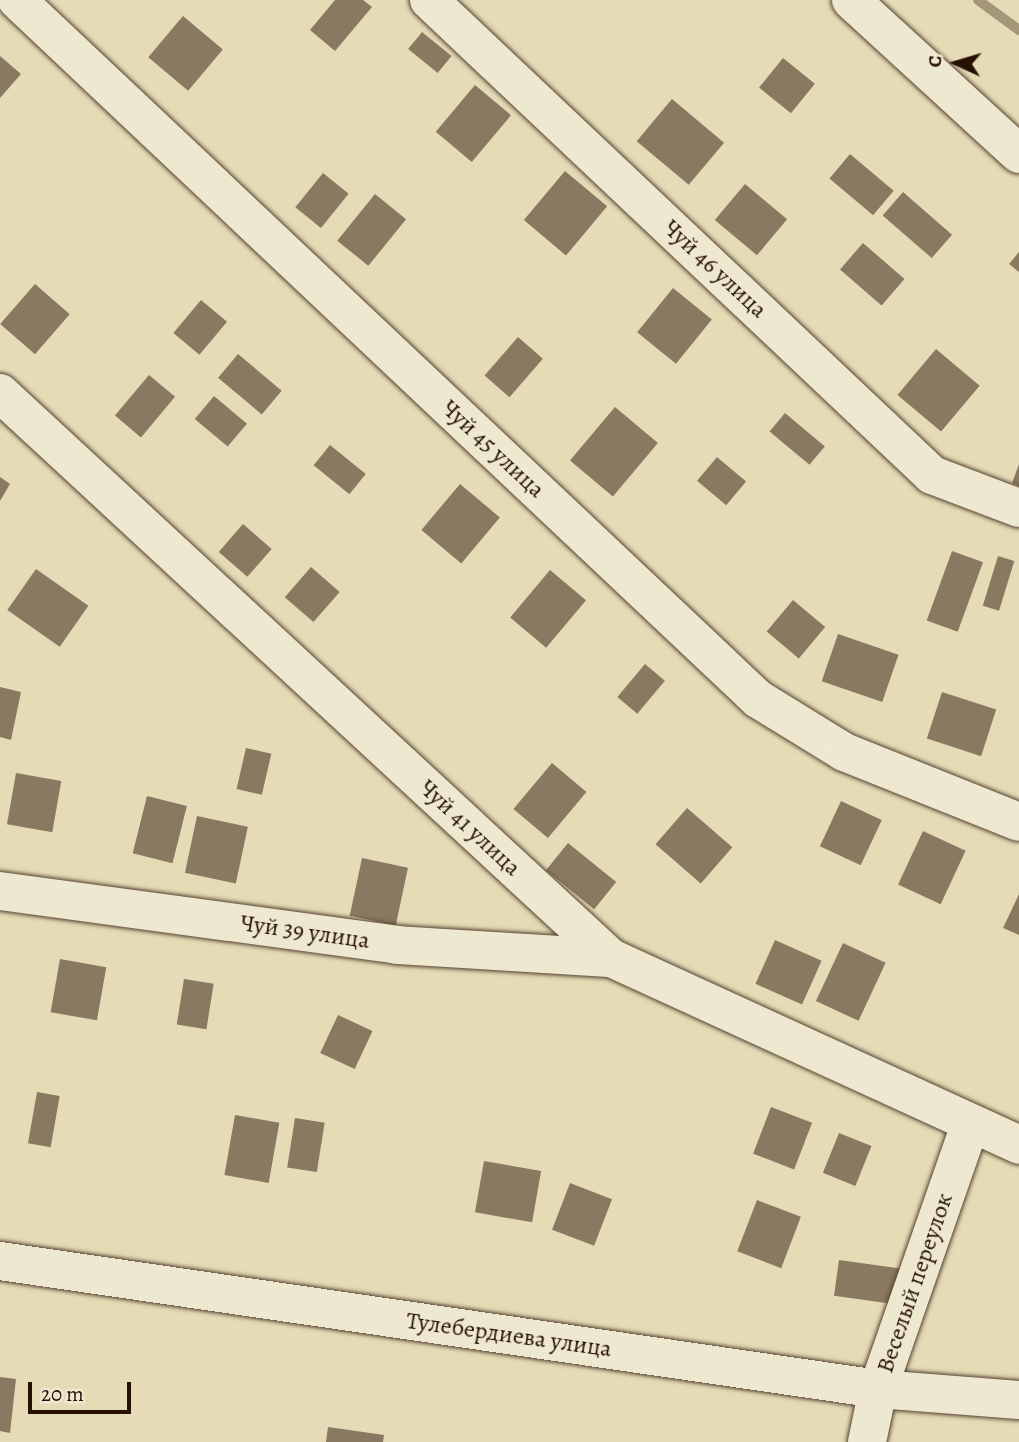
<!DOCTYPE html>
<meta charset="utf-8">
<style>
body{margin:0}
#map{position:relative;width:1019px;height:1442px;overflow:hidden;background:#e5dbb6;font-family:Alegreya,serif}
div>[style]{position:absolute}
.stream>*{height:10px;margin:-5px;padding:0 5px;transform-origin:5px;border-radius:5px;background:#a49679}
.building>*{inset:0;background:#897960;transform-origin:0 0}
.roads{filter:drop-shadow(0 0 2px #564230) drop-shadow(0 0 2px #564230)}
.minor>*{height:38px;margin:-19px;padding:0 19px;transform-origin:19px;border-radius:19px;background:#eee8d0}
span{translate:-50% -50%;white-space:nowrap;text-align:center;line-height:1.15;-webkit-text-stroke:5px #eee8d0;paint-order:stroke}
.street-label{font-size:24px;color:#260f03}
.north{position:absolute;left:921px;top:28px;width:70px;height:70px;-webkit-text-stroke:5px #eee8d0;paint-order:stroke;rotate:274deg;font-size:19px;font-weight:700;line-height:28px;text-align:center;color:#260f03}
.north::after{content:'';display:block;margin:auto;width:24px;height:32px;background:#260f03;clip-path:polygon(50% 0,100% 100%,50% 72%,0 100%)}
.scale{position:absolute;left:28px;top:1382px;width:103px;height:32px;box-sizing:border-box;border:4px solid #260f03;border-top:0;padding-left:9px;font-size:21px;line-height:24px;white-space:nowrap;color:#260f03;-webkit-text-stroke:5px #eee8d0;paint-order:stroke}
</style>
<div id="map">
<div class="stream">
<i style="left:978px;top:0;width:51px;rotate:36.2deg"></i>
</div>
<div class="building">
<i style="clip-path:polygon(335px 0,363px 0,372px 7px,335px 51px,310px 30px)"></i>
<i style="left:183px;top:16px;width:52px;height:54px;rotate:40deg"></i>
<i style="left:422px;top:32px;width:38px;height:22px;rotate:39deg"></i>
<i style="clip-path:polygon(0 56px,21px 74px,0 98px)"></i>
<i style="left:783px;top:58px;width:41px;height:38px;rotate:39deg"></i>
<i style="left:475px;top:85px;width:47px;height:61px;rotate:40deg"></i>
<i style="left:672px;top:99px;width:68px;height:55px;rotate:40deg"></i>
<i style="left:850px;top:154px;width:57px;height:32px;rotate:40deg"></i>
<i style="left:565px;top:171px;width:55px;height:64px;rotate:40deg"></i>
<i style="left:323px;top:173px;width:33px;height:44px;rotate:39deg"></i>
<i style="left:745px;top:184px;width:55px;height:47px;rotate:40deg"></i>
<i style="left:903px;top:192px;width:65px;height:31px;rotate:41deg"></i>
<i style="left:375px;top:194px;width:40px;height:60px;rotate:39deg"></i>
<i style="left:863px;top:243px;width:55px;height:35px;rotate:41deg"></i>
<i style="clip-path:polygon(1019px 252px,1019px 272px,1009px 264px)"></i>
<i style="left:35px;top:284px;width:46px;height:53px;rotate:41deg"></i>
<i style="left:673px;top:288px;width:50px;height:57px;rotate:39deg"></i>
<i style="left:201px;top:300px;width:34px;height:43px;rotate:40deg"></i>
<i style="left:518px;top:337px;width:33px;height:51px;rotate:41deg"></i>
<i style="left:936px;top:349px;width:57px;height:60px;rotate:40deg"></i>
<i style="left:238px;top:354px;width:57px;height:31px;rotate:40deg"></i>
<i style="left:149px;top:375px;width:34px;height:53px;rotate:40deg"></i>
<i style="left:214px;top:396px;width:43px;height:30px;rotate:40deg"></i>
<i style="left:615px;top:407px;width:56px;height:70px;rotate:40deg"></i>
<i style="left:785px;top:413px;width:52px;height:24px;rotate:40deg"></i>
<i style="left:330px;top:445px;width:46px;height:26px;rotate:39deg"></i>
<i style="left:717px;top:457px;width:38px;height:31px;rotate:40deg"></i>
<i style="clip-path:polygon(1019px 464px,1019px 486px,1012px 483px)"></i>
<i style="clip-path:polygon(0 477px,10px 484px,0 501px)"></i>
<i style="left:460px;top:484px;width:52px;height:60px;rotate:40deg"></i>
<i style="left:243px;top:524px;width:38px;height:37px;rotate:41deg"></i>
<i style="left:952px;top:551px;width:33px;height:74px;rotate:20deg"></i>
<i style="left:998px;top:556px;width:17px;height:52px;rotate:17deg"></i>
<i style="left:311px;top:567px;width:38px;height:40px;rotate:41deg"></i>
<i style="left:36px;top:569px;width:64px;height:50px;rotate:35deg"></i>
<i style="left:550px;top:570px;width:47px;height:62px;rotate:40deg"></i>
<i style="left:793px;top:600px;width:42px;height:41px;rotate:40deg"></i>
<i style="left:838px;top:634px;width:64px;height:50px;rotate:19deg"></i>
<i style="left:645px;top:664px;width:26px;height:43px;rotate:40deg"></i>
<i style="clip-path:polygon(0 687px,21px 692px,11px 740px,0 737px)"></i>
<i style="left:942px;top:692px;width:57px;height:49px;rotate:18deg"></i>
<i style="left:246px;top:748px;width:26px;height:42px;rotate:13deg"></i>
<i style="left:552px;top:763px;width:45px;height:60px;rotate:40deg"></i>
<i style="left:16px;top:773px;width:46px;height:52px;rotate:10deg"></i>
<i style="left:147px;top:796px;width:41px;height:59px;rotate:14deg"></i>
<i style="left:841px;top:801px;width:45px;height:50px;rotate:25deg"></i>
<i style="left:687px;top:808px;width:60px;height:48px;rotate:41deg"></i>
<i style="left:197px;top:816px;width:52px;height:58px;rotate:12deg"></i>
<i style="left:923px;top:831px;width:47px;height:59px;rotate:25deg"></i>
<i style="left:568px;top:843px;width:62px;height:35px;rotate:39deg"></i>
<i style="left:362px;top:858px;width:47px;height:59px;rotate:12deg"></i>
<i style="clip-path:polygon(1019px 894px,1019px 935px,1003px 928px)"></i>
<i style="left:775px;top:940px;width:51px;height:48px;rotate:24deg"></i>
<i style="left:843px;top:943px;width:47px;height:64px;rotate:25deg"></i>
<i style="left:60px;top:959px;width:47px;height:54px;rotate:10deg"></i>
<i style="left:184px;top:979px;width:30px;height:46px;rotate:9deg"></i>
<i style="left:338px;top:1015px;width:38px;height:42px;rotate:25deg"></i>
<i style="left:37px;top:1092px;width:23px;height:52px;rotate:10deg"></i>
<i style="left:771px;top:1107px;width:44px;height:50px;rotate:21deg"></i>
<i style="left:235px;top:1115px;width:45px;height:61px;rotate:10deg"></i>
<i style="left:295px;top:1118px;width:30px;height:50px;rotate:9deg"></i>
<i style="left:839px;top:1133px;width:35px;height:43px;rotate:22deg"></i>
<i style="left:484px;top:1161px;width:58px;height:52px;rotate:10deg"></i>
<i style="left:570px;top:1183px;width:45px;height:50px;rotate:21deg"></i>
<i style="left:757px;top:1200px;width:47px;height:55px;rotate:21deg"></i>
<i style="left:839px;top:1260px;width:69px;height:36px;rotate:8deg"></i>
<i style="clip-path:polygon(0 1377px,16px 1379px,10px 1433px,0 1431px)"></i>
<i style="clip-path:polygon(328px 1427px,384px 1435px,383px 1442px,326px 1442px)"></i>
</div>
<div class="roads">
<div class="minor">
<i style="left:17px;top:0;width:1019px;rotate:43.33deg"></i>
<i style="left:758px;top:699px;width:101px;rotate:31.6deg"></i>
<i style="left:844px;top:752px;width:188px;rotate:21.8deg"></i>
<i style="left:429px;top:0;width:692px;rotate:43.36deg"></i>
<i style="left:932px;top:475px;width:93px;rotate:20.8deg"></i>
<i style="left:851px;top:0;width:228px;rotate:42.5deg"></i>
<i style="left:0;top:393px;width:832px;rotate:42.76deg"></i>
<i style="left:611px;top:958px;width:449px;rotate:24.6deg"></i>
<i style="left:0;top:891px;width:401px;rotate:7.7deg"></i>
<i style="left:397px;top:945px;width:214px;rotate:3.5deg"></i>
<i style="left:0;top:1261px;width:887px;rotate:8.29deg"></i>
<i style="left:878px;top:1389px;width:141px;rotate:4.5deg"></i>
<i style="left:867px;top:1442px;width:54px;rotate:-78.3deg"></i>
<i style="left:878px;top:1389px;width:280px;rotate:-70.8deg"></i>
</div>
</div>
<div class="street-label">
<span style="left:715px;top:269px;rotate:43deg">Чуй 46 улица</span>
<span style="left:493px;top:449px;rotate:43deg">Чуй 45 улица</span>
<span style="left:470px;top:828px;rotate:43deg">Чуй 41 улица</span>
<span style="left:305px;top:932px;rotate:8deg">Чуй 39 улица</span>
<span style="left:915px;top:1283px;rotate:-71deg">Веселый переулок</span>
<span style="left:509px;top:1335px;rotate:8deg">Тулебердиева улица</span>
</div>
<div class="north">С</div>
<div class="scale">20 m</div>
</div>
